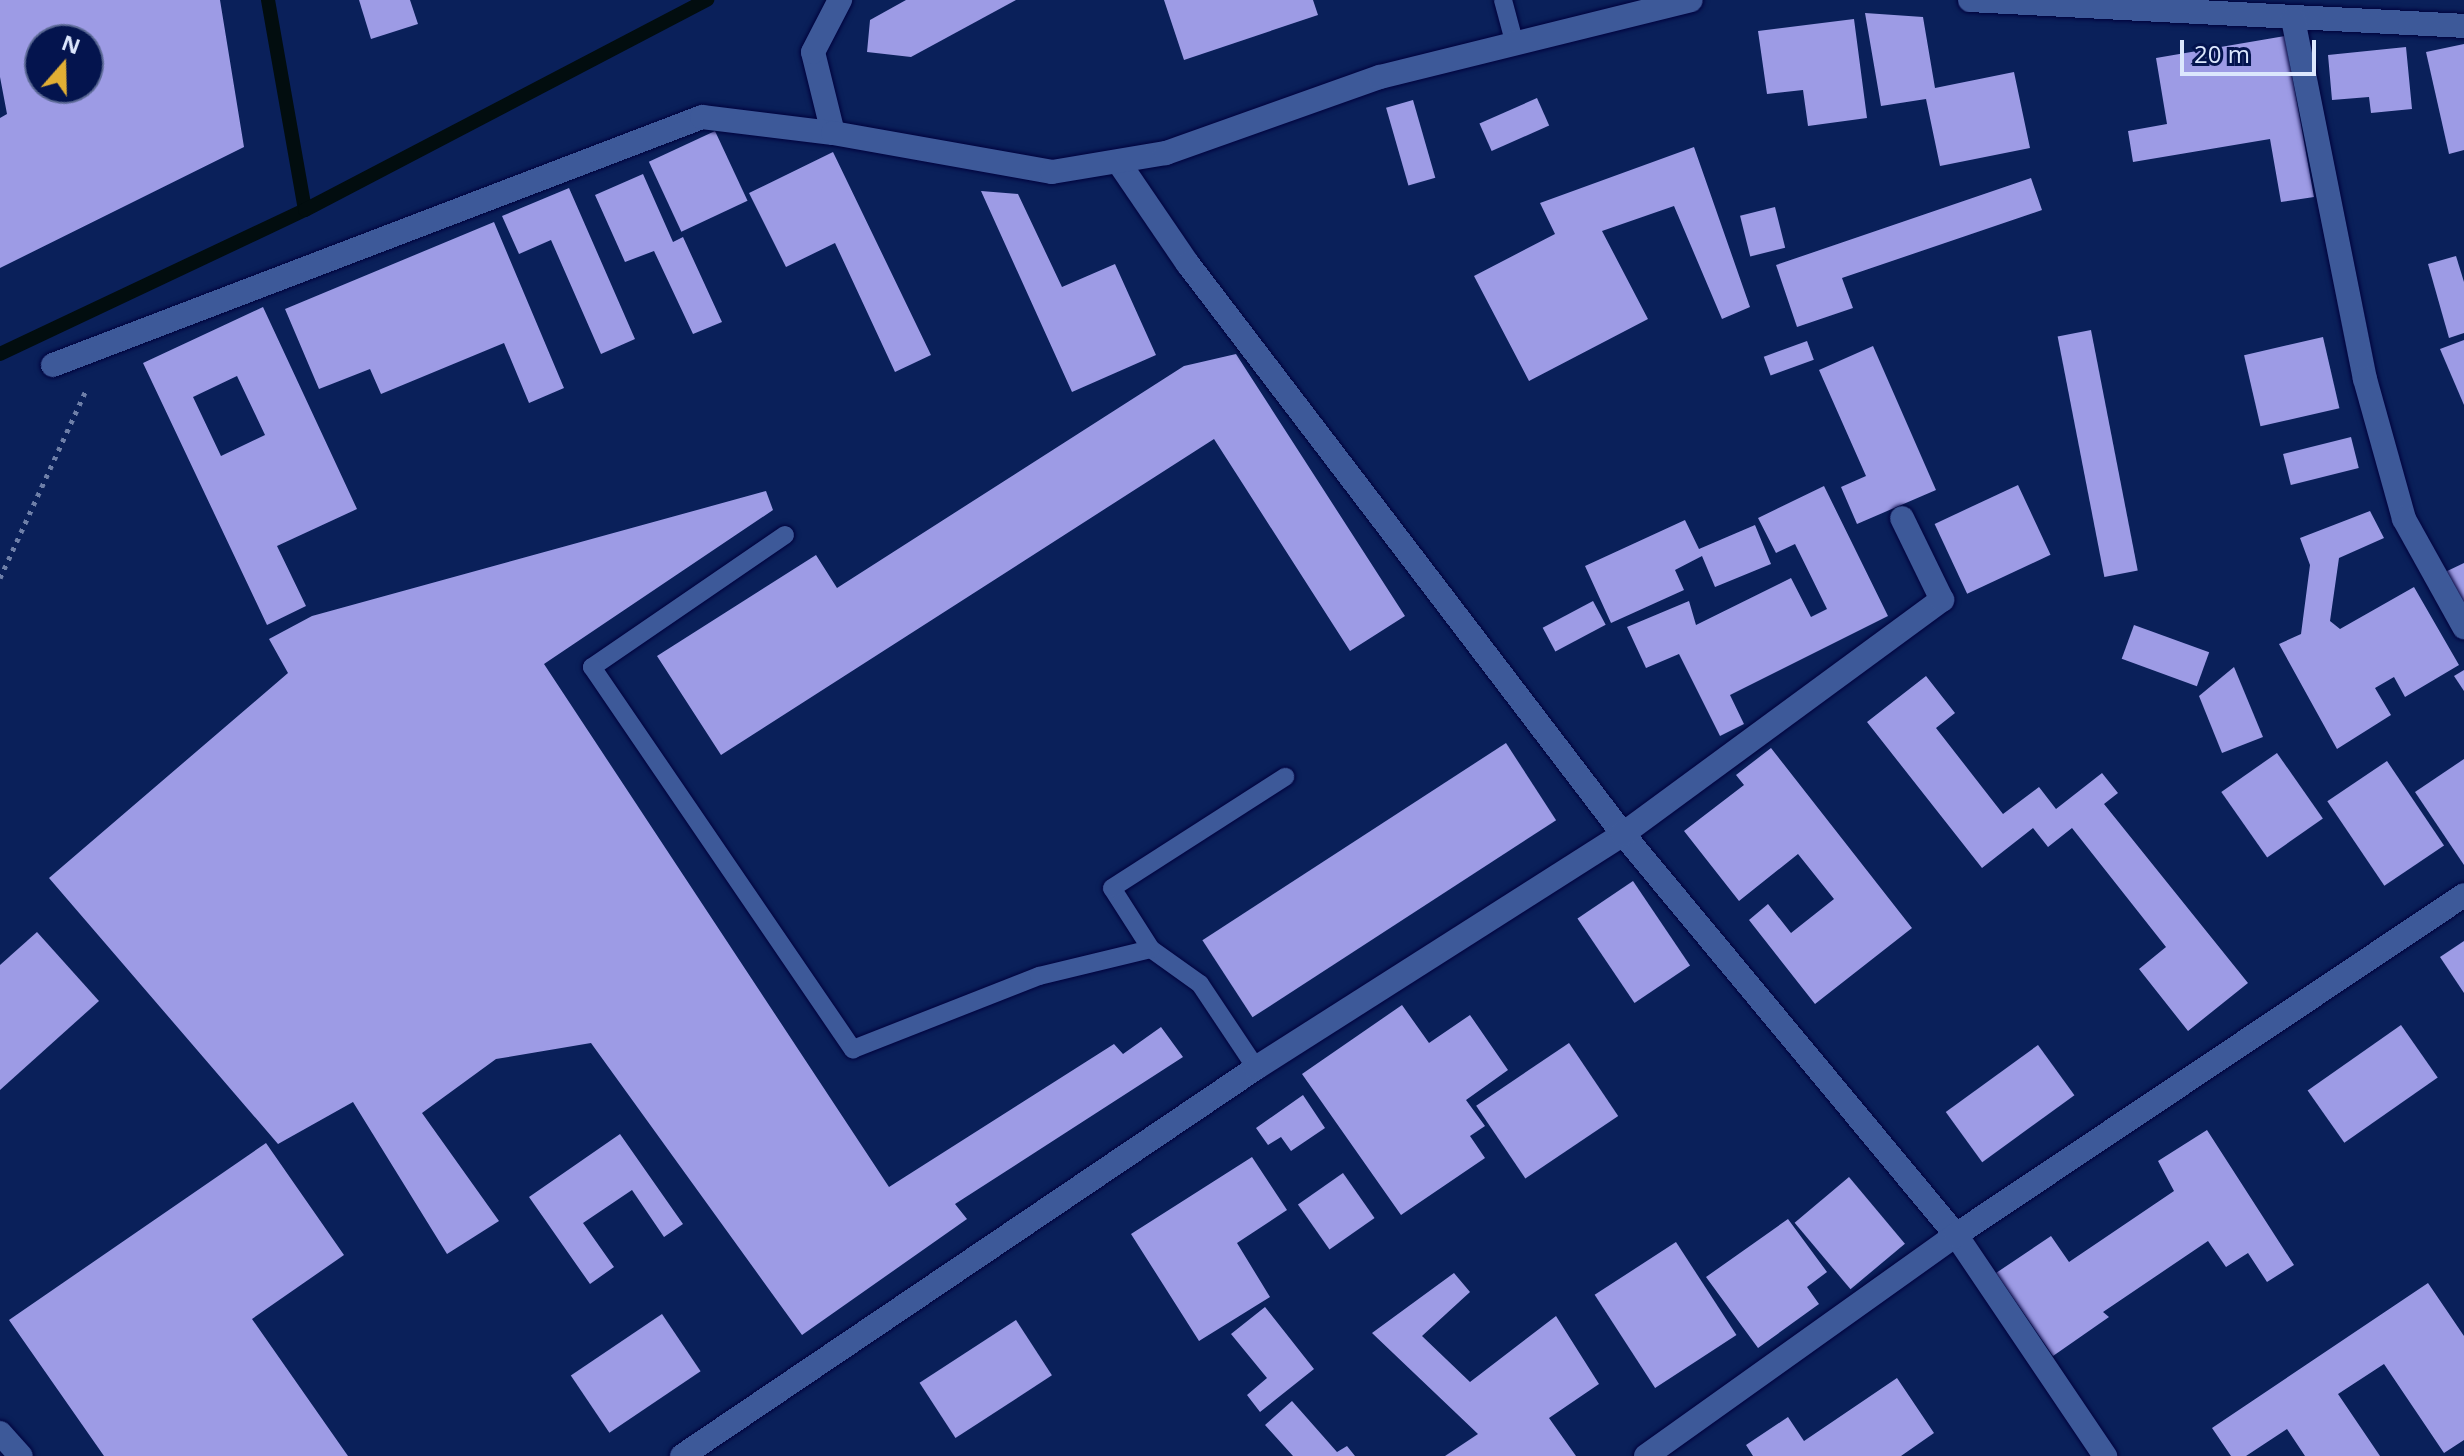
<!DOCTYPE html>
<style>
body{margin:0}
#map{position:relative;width:2464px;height:1456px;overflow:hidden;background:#0a205a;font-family:"Open Sans",sans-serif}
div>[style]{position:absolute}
.stream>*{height:14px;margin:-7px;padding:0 7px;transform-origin:7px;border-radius:7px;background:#020d0f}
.building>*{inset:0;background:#9d9be5;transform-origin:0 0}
.path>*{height:5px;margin-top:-2.5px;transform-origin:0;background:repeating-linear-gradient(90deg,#6e7fa8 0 4px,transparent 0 10px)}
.roads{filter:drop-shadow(0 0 2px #00023d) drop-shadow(0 0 2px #00023d)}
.service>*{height:18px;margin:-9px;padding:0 9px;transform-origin:9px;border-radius:9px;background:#3d5999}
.minor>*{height:24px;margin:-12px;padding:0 12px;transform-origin:12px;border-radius:12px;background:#3d5999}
span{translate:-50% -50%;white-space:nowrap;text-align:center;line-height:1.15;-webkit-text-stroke:8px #04144e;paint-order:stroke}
.north{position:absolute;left:24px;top:24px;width:80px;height:80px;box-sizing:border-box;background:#04144e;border:2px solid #5a6894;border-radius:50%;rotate:20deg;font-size:22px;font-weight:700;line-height:32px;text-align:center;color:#dce7fd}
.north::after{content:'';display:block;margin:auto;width:28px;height:36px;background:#e2af34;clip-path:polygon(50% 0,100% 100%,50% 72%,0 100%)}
.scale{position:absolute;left:2180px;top:40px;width:136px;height:36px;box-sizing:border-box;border:4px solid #dce7fd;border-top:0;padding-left:10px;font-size:24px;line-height:28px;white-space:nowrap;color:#dce7fd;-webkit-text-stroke:6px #04144e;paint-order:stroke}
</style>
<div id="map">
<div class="stream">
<i style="left:268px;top:0;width:213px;rotate:80deg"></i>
<i style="left:0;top:354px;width:337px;rotate:-25.3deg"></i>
<i style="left:305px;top:210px;width:454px;rotate:-27.6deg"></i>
</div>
<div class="building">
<i style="clip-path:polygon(evenodd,0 0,220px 0,244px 147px,0 268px,0 118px,7px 114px,0 77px,0 0,40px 40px,88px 40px,88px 88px,40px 88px,40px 40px)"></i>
<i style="clip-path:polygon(359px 0,410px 0,418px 24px,371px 39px)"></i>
<i style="clip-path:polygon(906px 0,1016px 0,911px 57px,867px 52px,870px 20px)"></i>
<i style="clip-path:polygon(1164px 0,1313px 0,1318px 15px,1184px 60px)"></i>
<i style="clip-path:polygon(1865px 13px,1923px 17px,1935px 88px,2014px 72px,2030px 148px,1940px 166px,1926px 99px,1881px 106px)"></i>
<i style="clip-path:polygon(1854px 19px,1867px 118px,1808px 126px,1803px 90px,1767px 94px,1758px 31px)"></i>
<i style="clip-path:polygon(2285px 36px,2314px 197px,2281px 202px,2270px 139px,2133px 162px,2128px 131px,2167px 124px,2156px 58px)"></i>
<i style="clip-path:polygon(2464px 44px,2464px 150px,2449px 154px,2426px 52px)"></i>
<i style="clip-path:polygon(2406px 47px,2412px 109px,2371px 113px,2369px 97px,2332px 100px,2328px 55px)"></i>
<i style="left:1537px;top:98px;width:30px;height:63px;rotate:66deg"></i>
<i style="left:1413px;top:100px;width:81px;height:28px;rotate:74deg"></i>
<i style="left:715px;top:131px;width:77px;height:73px;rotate:65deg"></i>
<i style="clip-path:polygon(1694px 147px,1750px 307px,1722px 319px,1674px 206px,1602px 231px,1648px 319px,1529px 381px,1474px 276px,1555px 234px,1540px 203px)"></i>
<i style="clip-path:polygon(833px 152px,931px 355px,895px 372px,835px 243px,786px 267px,749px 193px)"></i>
<i style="clip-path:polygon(643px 174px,673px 242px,683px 237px,722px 322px,693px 334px,654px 251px,625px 262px,595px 195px)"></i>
<i style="clip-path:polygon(2031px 178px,2042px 210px,1842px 278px,1853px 308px,1797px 327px,1776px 265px)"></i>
<i style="clip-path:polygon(569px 188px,635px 339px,601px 354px,551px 240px,519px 254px,502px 216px)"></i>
<i style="clip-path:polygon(981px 191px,1018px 194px,1062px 287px,1115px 264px,1156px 355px,1072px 392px)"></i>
<i style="left:1775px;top:207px;width:42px;height:36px;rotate:76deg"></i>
<i style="clip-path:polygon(494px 222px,564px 388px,529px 403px,504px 343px,381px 394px,370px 369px,319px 389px,285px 309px)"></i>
<i style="clip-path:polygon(2456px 256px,2464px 282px,2464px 333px,2449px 338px,2428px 264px)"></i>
<i style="clip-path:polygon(evenodd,263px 307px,357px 509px,277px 546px,306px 606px,267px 625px,143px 363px,263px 307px,237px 376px,265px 435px,221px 456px,193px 397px,237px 376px)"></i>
<i style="left:2091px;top:330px;width:245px;height:34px;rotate:79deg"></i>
<i style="left:2323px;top:337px;width:73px;height:81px;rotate:77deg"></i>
<i style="clip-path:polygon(2464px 340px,2464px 405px,2440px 349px)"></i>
<i style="left:1807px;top:341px;width:20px;height:46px;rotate:70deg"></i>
<i style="clip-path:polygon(1873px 346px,1936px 490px,1857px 524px,1841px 487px,1866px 476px,1819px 370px)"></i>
<i style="clip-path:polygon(1236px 354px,1405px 616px,1350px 651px,1214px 439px,721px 755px,657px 656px,816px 555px,837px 588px,1184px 366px)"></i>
<i style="left:2351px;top:437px;width:32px;height:70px;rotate:76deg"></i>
<i style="left:2018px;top:485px;width:77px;height:92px;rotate:65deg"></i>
<i style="clip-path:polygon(1824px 486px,1888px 616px,1730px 695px,1744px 724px,1720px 736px,1679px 654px,1646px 668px,1627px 627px,1689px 601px,1696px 625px,1791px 578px,1811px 617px,1827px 609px,1795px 544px,1776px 553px,1758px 518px)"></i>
<i style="clip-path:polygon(766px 491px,773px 510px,544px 664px,889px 1187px,1114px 1044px,1123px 1054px,1161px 1027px,1183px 1057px,955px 1204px,967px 1219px,802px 1335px,591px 1043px,496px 1059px,422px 1113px,499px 1221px,447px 1254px,353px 1102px,278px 1144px,49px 878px,288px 673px,269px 639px,312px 616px)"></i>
<i style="clip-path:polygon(2370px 511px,2384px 538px,2339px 558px,2330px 621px,2340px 629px,2414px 587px,2459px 665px,2405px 697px,2394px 677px,2375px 688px,2391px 715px,2337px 749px,2279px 644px,2301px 634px,2310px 565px,2300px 538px)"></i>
<i style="clip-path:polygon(1685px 520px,1699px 549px,1755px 525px,1771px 564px,1715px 587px,1702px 556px,1675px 570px,1684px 590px,1611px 623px,1585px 566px)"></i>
<i style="clip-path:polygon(2464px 563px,2464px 615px,2443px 573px)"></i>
<i style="left:1593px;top:601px;width:27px;height:57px;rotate:62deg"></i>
<i style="left:2134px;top:625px;width:80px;height:36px;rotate:20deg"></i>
<i style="clip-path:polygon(2234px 667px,2263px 737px,2222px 753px,2199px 696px)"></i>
<i style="clip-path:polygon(2464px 670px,2464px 691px,2454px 676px)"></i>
<i style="clip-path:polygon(1926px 676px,1955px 713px,1936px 728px,2003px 814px,2039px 787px,2056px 809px,2102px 773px,2118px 793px,2104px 804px,2248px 983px,2188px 1031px,2139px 969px,2166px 947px,2072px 828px,2048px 847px,2033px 828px,1982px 868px,1867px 722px)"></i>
<i style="left:1506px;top:743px;width:92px;height:362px;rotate:57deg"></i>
<i style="clip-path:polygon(1771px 748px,1912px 928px,1815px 1004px,1749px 920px,1768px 904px,1791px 933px,1834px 899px,1798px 854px,1739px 901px,1684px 831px,1744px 785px,1736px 775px)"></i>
<i style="left:2277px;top:753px;width:80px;height:68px;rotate:55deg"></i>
<i style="clip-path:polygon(2464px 759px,2464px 865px,2415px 792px)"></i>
<i style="left:2387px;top:761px;width:102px;height:72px;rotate:56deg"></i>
<i style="left:1633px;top:881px;width:102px;height:67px;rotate:56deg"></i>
<i style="clip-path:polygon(37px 932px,99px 1001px,0 1090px,0 965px)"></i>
<i style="clip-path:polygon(2464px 941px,2464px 993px,2440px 957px)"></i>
<i style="clip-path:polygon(1402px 1005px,1429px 1043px,1470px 1015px,1508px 1070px,1466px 1100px,1485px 1126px,1470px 1136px,1485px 1158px,1401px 1215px,1302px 1074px)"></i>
<i style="left:2401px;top:1025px;width:64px;height:114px;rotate:55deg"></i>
<i style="left:1569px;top:1043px;width:88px;height:112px;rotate:56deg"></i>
<i style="left:2038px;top:1045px;width:62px;height:114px;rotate:54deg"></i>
<i style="clip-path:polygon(1303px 1095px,1325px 1128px,1291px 1151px,1281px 1137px,1268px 1145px,1256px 1128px)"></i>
<i style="clip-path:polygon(2207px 1130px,2294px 1265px,2267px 1282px,2248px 1253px,2226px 1267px,2208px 1241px,2103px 1312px,2109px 1317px,2053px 1356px,1996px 1273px,2051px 1236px,2069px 1262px,2174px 1191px,2158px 1161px)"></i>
<i style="clip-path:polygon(620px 1134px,683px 1224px,664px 1237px,632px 1190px,583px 1223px,614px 1267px,590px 1284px,529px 1197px)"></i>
<i style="clip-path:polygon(266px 1143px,344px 1255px,252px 1319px,348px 1456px,104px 1456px,9px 1320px)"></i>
<i style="clip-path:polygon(1252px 1157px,1287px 1210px,1237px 1243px,1270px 1297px,1199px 1341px,1131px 1234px)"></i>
<i style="left:1343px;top:1173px;width:55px;height:55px;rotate:55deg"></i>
<i style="left:1849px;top:1177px;width:87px;height:71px;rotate:50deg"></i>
<i style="clip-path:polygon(1788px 1219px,1827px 1272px,1807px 1287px,1819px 1304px,1758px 1348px,1706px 1277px)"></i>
<i style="left:1676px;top:1242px;width:111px;height:97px;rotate:57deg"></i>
<i style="clip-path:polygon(1454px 1273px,1470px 1292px,1422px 1336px,1470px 1382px,1556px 1316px,1599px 1384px,1549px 1418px,1576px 1456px,1445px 1456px,1478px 1434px,1372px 1333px)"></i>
<i style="clip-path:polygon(2428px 1283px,2464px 1336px,2464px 1440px,2444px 1453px,2384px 1364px,2338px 1394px,2380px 1456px,2305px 1456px,2287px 1429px,2246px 1456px,2231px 1456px,2212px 1428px)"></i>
<i style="clip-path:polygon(1265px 1307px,1314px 1369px,1260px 1412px,1247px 1395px,1267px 1378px,1231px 1334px)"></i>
<i style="left:662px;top:1314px;width:69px;height:110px;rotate:56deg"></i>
<i style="left:1016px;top:1320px;width:66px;height:115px;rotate:57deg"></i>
<i style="clip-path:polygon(1897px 1378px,1934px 1433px,1901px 1456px,1753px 1456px,1746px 1445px,1788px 1417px,1804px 1441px)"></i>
<i style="clip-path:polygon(1292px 1401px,1337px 1452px,1347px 1446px,1355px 1456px,1293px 1456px,1265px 1425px)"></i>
</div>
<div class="path">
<i style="left:0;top:578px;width:207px;rotate:-65.4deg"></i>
</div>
<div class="roads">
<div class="service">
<i style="left:1503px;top:0;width:42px;rotate:75deg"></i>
<i style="left:785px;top:535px;width:234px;rotate:145.6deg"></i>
<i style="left:592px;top:667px;width:463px;rotate:55.7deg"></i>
<i style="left:853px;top:1049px;width:200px;rotate:-21.4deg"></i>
<i style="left:1039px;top:976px;width:115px;rotate:-13.6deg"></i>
<i style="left:1151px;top:949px;width:60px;rotate:35.5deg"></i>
<i style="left:1200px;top:984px;width:101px;rotate:56.3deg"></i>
<i style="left:1151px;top:949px;width:72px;rotate:-122.6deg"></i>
<i style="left:1112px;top:888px;width:206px;rotate:-32.7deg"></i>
</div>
<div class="minor">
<i style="left:1970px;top:0;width:495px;rotate:3deg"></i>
<i style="left:2293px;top:19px;width:367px;rotate:78.7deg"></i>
<i style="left:2365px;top:379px;width:145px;rotate:74.4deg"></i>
<i style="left:2404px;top:519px;width:124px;rotate:60.9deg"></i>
<i style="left:833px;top:133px;width:83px;rotate:-103.9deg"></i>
<i style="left:813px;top:52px;width:59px;rotate:-62.6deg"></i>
<i style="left:1119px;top:163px;width:122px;rotate:55.7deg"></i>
<i style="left:1188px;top:264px;width:717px;rotate:52.65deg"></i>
<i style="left:1623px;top:834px;width:521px;rotate:50.29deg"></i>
<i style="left:1956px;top:1235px;width:267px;rotate:56deg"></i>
<i style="left:53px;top:365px;width:695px;rotate:-20.91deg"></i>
<i style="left:702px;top:117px;width:132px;rotate:7deg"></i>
<i style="left:833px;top:133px;width:222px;rotate:10.1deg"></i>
<i style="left:1052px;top:172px;width:116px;rotate:-9.5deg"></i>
<i style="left:1166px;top:153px;width:227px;rotate:-19.6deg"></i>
<i style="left:1380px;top:77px;width:320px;rotate:-13.9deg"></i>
<i style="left:0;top:1433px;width:31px;rotate:48deg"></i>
<i style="left:682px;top:1456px;width:693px;rotate:-34.06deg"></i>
<i style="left:1256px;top:1068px;width:435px;rotate:-32.5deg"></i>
<i style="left:1623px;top:834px;width:396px;rotate:-36.3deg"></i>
<i style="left:1942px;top:600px;width:91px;rotate:-116deg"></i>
<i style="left:1646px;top:1456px;width:381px;rotate:-35.5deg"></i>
<i style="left:1956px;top:1235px;width:611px;rotate:-33.79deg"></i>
</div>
</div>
<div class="north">N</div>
<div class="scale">20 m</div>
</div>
